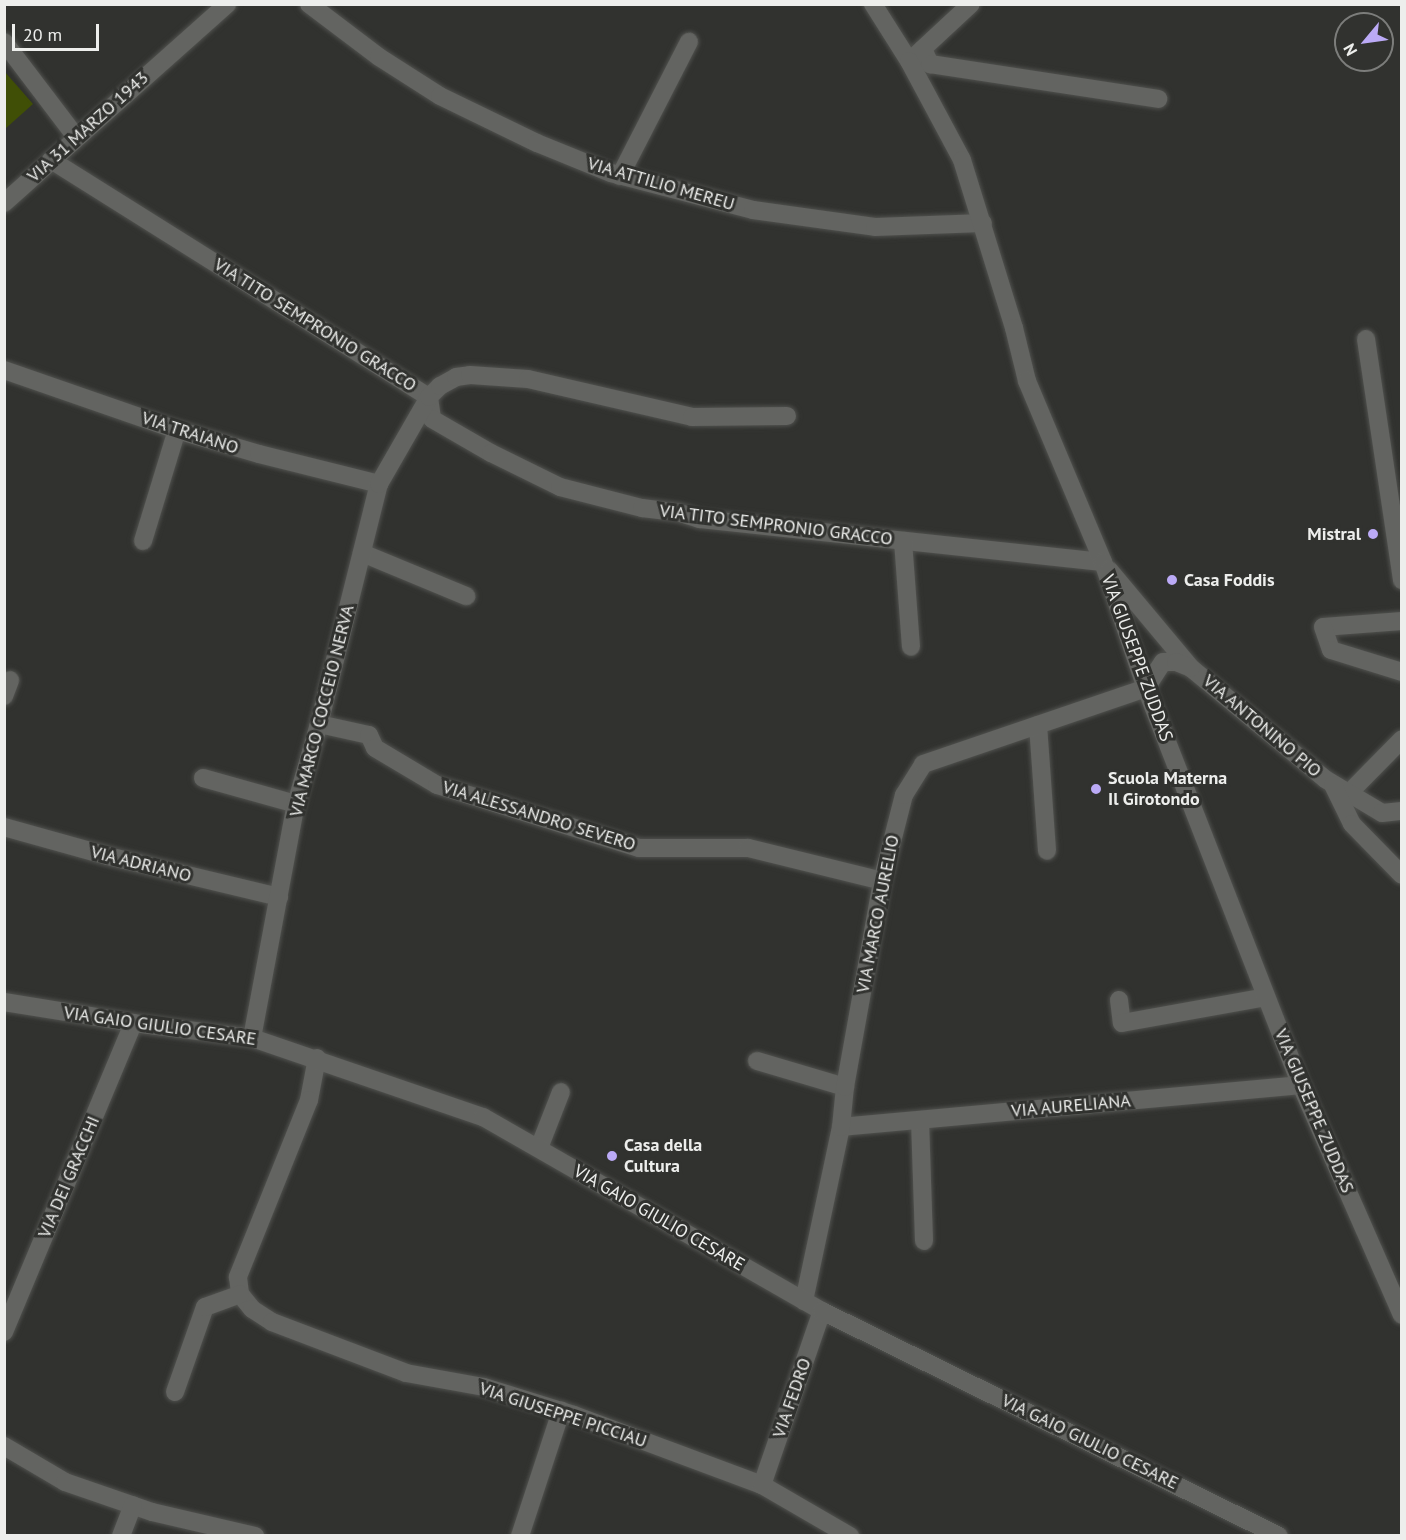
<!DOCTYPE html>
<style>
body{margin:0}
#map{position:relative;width:1406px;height:1540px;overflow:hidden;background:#31322f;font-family:"PT Sans",sans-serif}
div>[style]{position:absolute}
.green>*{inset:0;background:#404f06}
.roads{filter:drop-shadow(0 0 2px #50514e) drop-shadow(0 0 2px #50514e)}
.street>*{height:18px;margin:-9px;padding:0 9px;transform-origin:9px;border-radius:9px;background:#636461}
.secondary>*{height:18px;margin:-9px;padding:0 9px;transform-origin:9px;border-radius:9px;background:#636461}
.dots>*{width:16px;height:16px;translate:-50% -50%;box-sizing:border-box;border:3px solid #31322f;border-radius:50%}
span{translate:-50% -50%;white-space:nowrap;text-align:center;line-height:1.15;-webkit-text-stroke:6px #31322f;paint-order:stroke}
.street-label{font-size:18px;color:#edeeec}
.poi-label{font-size:18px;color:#edeeec;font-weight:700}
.right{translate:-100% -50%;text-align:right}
.left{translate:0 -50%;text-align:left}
.frame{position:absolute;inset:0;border:6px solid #edeeec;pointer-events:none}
.north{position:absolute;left:1334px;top:12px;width:60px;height:60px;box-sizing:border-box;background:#31322f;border:2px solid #7c7d7b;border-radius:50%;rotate:241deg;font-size:16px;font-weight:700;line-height:24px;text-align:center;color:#edeeec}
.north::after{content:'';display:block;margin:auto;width:21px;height:27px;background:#bbaaf6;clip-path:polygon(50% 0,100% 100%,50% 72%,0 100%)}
.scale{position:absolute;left:12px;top:24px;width:87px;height:27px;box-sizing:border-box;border:3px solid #edeeec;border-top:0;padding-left:8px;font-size:18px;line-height:21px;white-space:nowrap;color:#edeeec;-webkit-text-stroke:4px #31322f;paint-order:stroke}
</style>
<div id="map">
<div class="green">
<i style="clip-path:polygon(5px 72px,33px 104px,5px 129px,4px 129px)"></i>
</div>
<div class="roads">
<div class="street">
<i style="left:309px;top:4px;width:88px;rotate:37.1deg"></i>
<i style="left:379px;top:57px;width:72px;rotate:32.6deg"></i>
<i style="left:440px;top:96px;width:108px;rotate:25.9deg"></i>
<i style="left:537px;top:143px;width:80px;rotate:22.1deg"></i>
<i style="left:611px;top:173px;width:147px;rotate:14.6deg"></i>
<i style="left:753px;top:210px;width:123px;rotate:7.9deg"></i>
<i style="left:875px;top:227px;width:108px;rotate:-2.1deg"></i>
<i style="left:4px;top:42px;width:119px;rotate:52.8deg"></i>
<i style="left:923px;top:49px;width:17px;rotate:65deg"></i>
<i style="left:930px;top:64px;width:231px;rotate:8.7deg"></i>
<i style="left:915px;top:56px;width:76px;rotate:-42.9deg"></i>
<i style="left:51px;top:160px;width:446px;rotate:32.1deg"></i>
<i style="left:429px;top:397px;width:22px;rotate:82deg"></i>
<i style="left:432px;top:419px;width:68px;rotate:30deg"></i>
<i style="left:491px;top:453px;width:77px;rotate:26.2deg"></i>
<i style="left:560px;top:487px;width:85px;rotate:14.4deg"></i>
<i style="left:642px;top:508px;width:38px;rotate:7deg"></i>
<i style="left:680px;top:513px;width:21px;rotate:17deg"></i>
<i style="left:700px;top:519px;width:405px;rotate:6.1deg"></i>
<i style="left:620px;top:176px;width:151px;rotate:-62.8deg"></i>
<i style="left:4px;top:203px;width:299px;rotate:-41.7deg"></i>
<i style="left:1366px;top:339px;width:244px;rotate:81.5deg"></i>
<i style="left:4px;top:370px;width:183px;rotate:19.1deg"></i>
<i style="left:177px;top:430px;width:85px;rotate:16.3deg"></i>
<i style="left:259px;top:454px;width:124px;rotate:14deg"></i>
<i style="left:143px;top:541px;width:116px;rotate:-73deg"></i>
<i style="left:903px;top:541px;width:106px;rotate:85.7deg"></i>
<i style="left:362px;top:553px;width:113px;rotate:22.5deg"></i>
<i style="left:1402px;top:621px;width:79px;rotate:175.7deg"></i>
<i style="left:1323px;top:627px;width:24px;rotate:71deg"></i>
<i style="left:1331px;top:650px;width:74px;rotate:17.2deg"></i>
<i style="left:4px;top:696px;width:17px;rotate:-69deg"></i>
<i style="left:319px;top:724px;width:51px;rotate:12.4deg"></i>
<i style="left:369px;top:735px;width:14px;rotate:65deg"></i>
<i style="left:375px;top:748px;width:72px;rotate:30.8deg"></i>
<i style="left:437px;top:785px;width:212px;rotate:17.3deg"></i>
<i style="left:639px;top:848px;width:109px"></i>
<i style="left:748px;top:848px;width:138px;rotate:13.8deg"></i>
<i style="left:1038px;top:725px;width:126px;rotate:85.9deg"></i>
<i style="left:203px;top:778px;width:97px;rotate:15.6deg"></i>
<i style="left:1350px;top:792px;width:74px;rotate:-45.5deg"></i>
<i style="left:4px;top:827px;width:108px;rotate:15.6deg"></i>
<i style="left:108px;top:856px;width:176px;rotate:13.5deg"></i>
<i style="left:1119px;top:1000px;width:23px;rotate:83deg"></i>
<i style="left:1122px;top:1023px;width:146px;rotate:-10.2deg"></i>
<i style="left:252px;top:1038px;width:238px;rotate:-79.4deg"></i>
<i style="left:296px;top:804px;width:83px;rotate:-74deg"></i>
<i style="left:319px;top:724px;width:247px;rotate:-76deg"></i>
<i style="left:379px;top:484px;width:100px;rotate:-60.1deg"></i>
<i style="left:429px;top:397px;width:16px;rotate:-45deg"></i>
<i style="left:440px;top:386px;width:18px;rotate:-29deg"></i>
<i style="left:456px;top:377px;width:14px;rotate:-8deg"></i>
<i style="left:470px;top:375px;width:58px;rotate:3.9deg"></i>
<i style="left:528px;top:379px;width:168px;rotate:13deg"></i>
<i style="left:692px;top:417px;width:95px;rotate:-0.6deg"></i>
<i style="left:317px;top:1058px;width:43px;rotate:100.8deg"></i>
<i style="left:309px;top:1100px;width:191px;rotate:111.9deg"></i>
<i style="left:238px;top:1277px;width:17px;rotate:83deg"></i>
<i style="left:240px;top:1294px;width:19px;rotate:51deg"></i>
<i style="left:252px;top:1309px;width:24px;rotate:33deg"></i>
<i style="left:272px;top:1322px;width:143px;rotate:20.8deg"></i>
<i style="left:406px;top:1373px;width:79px;rotate:10.2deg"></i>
<i style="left:484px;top:1387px;width:94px;rotate:17.3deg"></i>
<i style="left:574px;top:1415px;width:201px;rotate:20.4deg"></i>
<i style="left:762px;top:1485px;width:102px;rotate:30.1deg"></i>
<i style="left:757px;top:1061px;width:92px;rotate:16.5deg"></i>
<i style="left:920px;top:1120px;width:121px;rotate:88.1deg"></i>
<i style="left:841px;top:1127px;width:462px;rotate:-5.2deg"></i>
<i style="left:539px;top:1148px;width:60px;rotate:-68.6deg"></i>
<i style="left:804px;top:1301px;width:178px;rotate:-78deg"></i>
<i style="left:841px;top:1127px;width:40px;rotate:-84.3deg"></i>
<i style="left:845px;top:1087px;width:209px;rotate:-79.8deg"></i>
<i style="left:882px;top:881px;width:89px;rotate:-75.7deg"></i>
<i style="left:904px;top:795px;width:36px;rotate:-58deg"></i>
<i style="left:923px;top:764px;width:236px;rotate:-18.8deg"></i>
<i style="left:4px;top:1332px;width:335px;rotate:-67.3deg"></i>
<i style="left:175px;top:1392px;width:90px;rotate:-70.6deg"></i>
<i style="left:205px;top:1307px;width:37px;rotate:-20deg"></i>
<i style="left:4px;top:1446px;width:71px;rotate:30.5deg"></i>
<i style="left:65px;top:1482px;width:92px;rotate:19deg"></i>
<i style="left:152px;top:1512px;width:106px;rotate:13.1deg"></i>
<i style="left:762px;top:1485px;width:184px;rotate:-71deg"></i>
<i style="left:121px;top:1536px;width:33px;rotate:-69deg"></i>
<i style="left:520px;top:1536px;width:132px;rotate:-71.8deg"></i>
</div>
<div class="secondary">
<i style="left:873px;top:4px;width:67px;rotate:57.7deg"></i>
<i style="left:909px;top:61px;width:112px;rotate:61.8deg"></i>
<i style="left:962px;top:160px;width:176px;rotate:72.8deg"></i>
<i style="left:1014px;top:328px;width:55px;rotate:76.2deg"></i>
<i style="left:1027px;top:381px;width:196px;rotate:67.2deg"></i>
<i style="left:1103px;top:562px;width:133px;rotate:71.2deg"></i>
<i style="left:1146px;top:688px;width:426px;rotate:68.7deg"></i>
<i style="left:1301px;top:1085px;width:251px;rotate:66.3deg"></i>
<i style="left:1109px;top:570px;width:128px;rotate:50.1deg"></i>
<i style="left:1191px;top:668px;width:174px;rotate:39.6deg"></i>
<i style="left:1325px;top:779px;width:66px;rotate:30.8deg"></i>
<i style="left:1382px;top:813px;width:20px;rotate:-6deg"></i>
<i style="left:1146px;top:688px;width:31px;rotate:-57deg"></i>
<i style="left:1163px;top:662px;width:13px"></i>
<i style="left:1176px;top:662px;width:16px;rotate:22deg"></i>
<i style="left:1333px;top:785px;width:43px;rotate:64deg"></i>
<i style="left:1352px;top:824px;width:71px;rotate:45.6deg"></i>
<i style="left:4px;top:1002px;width:131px;rotate:9.2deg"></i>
<i style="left:133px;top:1023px;width:120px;rotate:7.2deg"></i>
<i style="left:252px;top:1038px;width:244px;rotate:18.9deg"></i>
<i style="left:483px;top:1117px;width:391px;rotate:29.8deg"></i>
<i style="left:822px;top:1311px;width:509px;rotate:26.21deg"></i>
</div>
</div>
<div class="dots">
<i style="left:1373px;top:534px;background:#bbaaf6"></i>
<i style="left:1172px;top:580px;background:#bbaaf6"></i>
<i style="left:1096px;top:789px;background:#bbaaf6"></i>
<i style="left:612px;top:1156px;background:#bbaaf6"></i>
</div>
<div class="street-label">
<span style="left:88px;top:127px;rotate:-42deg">VIA 31 MARZO 1943</span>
<span style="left:661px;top:184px;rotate:16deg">VIA ATTILIO MEREU</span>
<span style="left:315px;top:325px;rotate:32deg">VIA TITO SEMPRONIO GRACCO</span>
<span style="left:190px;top:433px;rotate:18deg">VIA TRAIANO</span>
<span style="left:776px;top:525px;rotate:7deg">VIA TITO SEMPRONIO GRACCO</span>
<span style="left:1137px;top:658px;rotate:70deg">VIA GIUSEPPE ZUDDAS</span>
<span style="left:322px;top:711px;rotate:-76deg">VIA MARCO COCCEIO NERVA</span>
<span style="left:1262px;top:726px;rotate:40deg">VIA ANTONINO PIO</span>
<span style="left:539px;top:816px;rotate:17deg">VIA ALESSANDRO SEVERO</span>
<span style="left:141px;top:864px;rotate:14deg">VIA ADRIANO</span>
<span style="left:878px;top:914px;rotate:-79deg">VIA MARCO AURELIO</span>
<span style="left:160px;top:1026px;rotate:8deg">VIA GAIO GIULIO CESARE</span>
<span style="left:1071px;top:1106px;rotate:-5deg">VIA AURELIANA</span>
<span style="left:1314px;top:1111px;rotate:67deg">VIA GIUSEPPE ZUDDAS</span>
<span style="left:69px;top:1177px;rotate:-67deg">VIA DEI GRACCHI</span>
<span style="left:659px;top:1218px;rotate:30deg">VIA GAIO GIULIO CESARE</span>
<span style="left:792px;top:1398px;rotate:-71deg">VIA FEDRO</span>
<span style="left:563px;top:1415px;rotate:18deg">VIA GIUSEPPE PICCIAU</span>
<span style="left:1090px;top:1442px;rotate:26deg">VIA GAIO GIULIO CESARE</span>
</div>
<div class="poi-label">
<span class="right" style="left:1361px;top:534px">Mistral</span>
<span class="left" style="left:1184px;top:580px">Casa Foddis</span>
<span class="left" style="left:1108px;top:789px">Scuola Materna<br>Il Girotondo</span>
<span class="left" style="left:624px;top:1156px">Casa della<br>Cultura</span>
</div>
<div class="frame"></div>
<div class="north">N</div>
<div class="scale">20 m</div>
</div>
